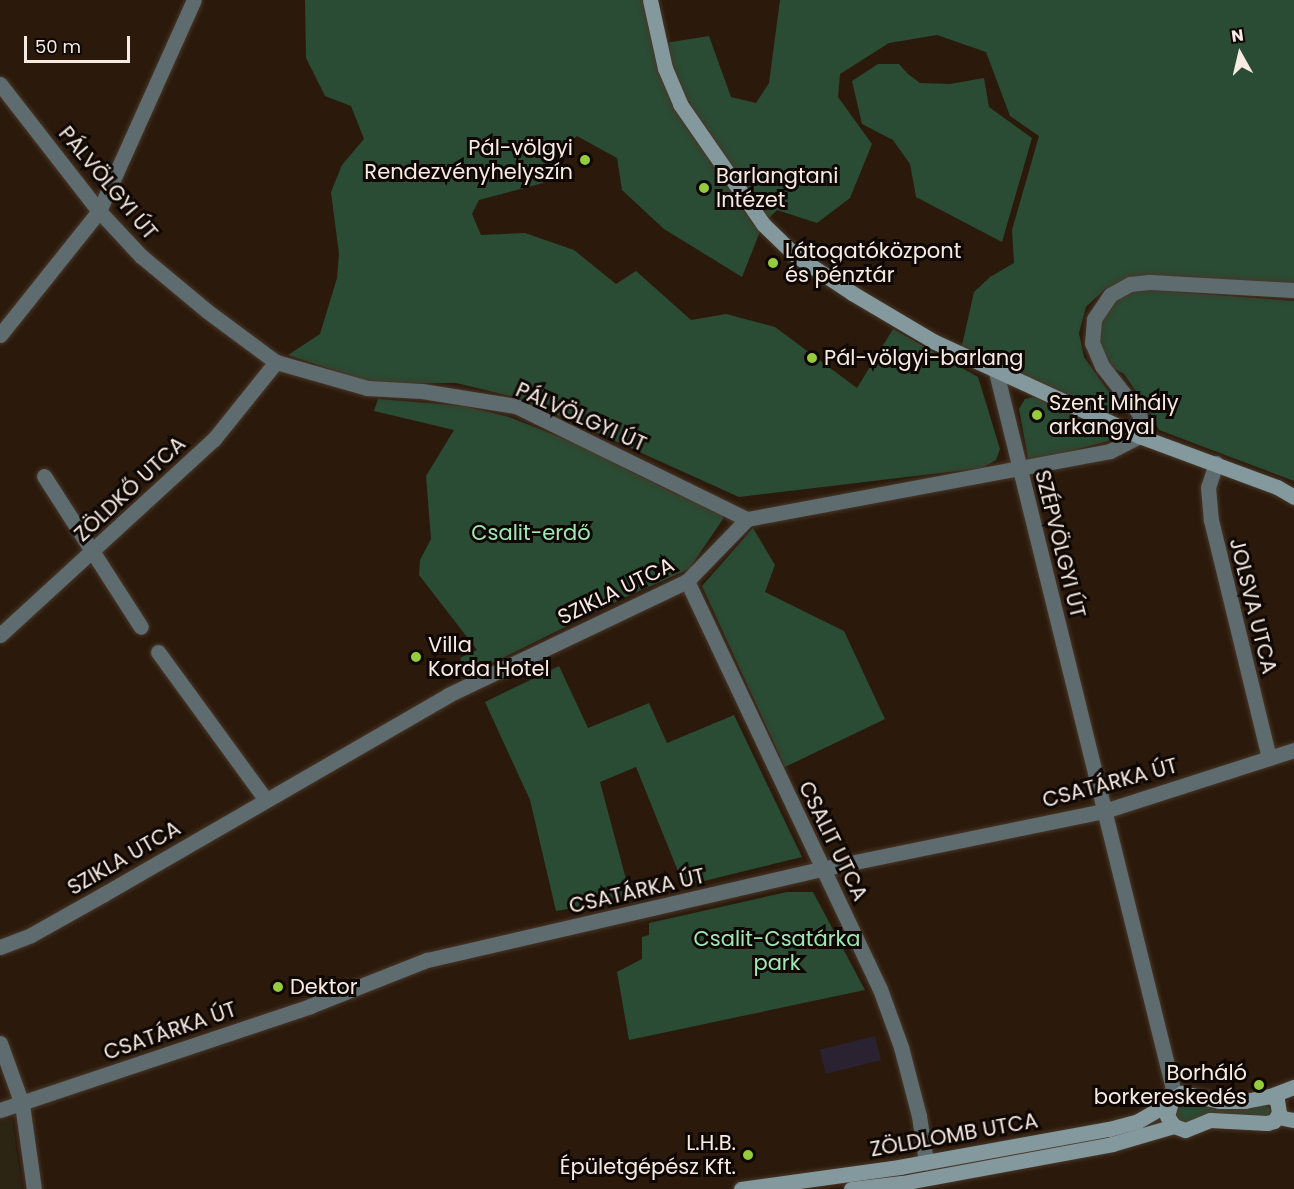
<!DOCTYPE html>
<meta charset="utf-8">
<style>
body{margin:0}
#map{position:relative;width:1294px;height:1189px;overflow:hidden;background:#2b1a0b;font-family:Poppins,sans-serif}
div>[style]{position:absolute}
.commercial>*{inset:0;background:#2c2514}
.industrial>*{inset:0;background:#2a2231;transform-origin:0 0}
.green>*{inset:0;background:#2a4b34}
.roads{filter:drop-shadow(0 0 2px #483729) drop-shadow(0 0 2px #483729)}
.street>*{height:15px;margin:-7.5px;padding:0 7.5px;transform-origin:7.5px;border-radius:7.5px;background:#5f6c6f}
.secondary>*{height:15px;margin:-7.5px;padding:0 7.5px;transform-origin:7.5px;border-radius:7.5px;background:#83999d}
.dots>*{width:16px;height:16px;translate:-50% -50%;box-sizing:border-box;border:3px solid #0e0703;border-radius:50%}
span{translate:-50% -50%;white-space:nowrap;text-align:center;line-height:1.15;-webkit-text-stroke:6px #0e0703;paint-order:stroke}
.poi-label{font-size:21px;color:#f8ebe2}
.right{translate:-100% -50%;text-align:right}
.left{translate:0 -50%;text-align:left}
.street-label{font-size:21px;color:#f8ebe2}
.park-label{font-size:21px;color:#9fe8b4}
.north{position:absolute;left:1210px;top:24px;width:60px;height:60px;-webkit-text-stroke:4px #0e0703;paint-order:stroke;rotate:352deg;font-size:16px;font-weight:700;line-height:24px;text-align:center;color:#f8ebe2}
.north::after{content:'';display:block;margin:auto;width:21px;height:27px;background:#f8ebe2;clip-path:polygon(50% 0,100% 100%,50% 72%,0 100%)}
.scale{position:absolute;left:24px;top:36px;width:106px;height:27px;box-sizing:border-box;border:3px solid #f8ebe2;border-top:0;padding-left:8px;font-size:18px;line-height:21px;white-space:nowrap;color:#f8ebe2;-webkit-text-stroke:4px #0e0703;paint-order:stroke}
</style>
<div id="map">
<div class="commercial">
<i style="clip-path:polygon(12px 1119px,22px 1189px,0 1189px,0 1121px)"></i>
</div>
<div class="industrial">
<i style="left:875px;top:1036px;width:25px;height:57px;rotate:76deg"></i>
</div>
<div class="green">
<i style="clip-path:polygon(305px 0,650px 0,659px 44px,709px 36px,731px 97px,756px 103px,769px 83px,780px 0,1294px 0,1294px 285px,1139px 278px,1105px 289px,1086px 307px,1079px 333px,1084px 357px,1118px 405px,1111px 417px,960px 354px,974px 292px,990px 277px,1014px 263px,1012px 230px,1039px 136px,1010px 116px,986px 52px,937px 35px,889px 43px,840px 74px,838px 97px,872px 144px,850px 198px,817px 223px,777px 210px,763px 224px,742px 277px,664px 229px,622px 190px,617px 158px,577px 136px,559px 152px,543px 183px,479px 200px,472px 214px,481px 235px,525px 233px,574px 250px,616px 284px,636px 271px,691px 320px,726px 314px,775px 327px,857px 388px,893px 329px,978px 377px,1000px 449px,996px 460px,982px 468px,739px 497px,522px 399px,456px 383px,372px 383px,288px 355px,320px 334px,337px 278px,339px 254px,331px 192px,342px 165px,364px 139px,351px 106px,325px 96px,306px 58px)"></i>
<i style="clip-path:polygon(878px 64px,899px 64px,908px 74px,920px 83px,950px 84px,984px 78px,989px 107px,1032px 138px,1002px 242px,916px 197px,910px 164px,893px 140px,862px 124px,852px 81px)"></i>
<i style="clip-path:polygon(1137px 289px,1294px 301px,1294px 481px,1159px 430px,1146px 405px,1123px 373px,1105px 365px,1095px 342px,1098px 325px,1115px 298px)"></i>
<i style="clip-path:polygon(1039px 396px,1104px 429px,1111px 437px,1108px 441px,1033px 461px,1028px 458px,1019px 409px,1025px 399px)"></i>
<i style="clip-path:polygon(378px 399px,464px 406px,509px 417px,577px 444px,674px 493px,723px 514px,723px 519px,689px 569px,624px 598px,466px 676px,460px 658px,477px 650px,419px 575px,420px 560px,431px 539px,426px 476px,454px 430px,374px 411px)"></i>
<i style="clip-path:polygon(753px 528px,775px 565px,765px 592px,844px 631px,885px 719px,785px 767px,702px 586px)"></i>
<i style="clip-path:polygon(559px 666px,588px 728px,649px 703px,667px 743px,734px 715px,802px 857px,684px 886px,636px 767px,600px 782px,631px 898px,556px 911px,530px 800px,485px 702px)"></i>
<i style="clip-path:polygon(787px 892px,813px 892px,865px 990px,629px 1040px,617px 972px,642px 959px,642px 937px,649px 935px,649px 923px)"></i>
<i style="clip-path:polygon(1181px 1098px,1266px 1103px,1271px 1111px,1268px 1117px,1178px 1124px,1173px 1110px)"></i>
</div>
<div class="roads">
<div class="street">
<i style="left:0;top:84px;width:161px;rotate:52.1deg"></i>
<i style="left:99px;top:211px;width:62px;rotate:47deg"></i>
<i style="left:141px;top:256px;width:86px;rotate:39.8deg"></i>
<i style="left:207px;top:311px;width:86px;rotate:36.5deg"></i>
<i style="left:276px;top:362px;width:95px;rotate:15.9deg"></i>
<i style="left:367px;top:388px;width:55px;rotate:3.1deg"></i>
<i style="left:422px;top:391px;width:95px;rotate:9.1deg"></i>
<i style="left:516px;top:406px;width:257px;rotate:26.1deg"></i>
<i style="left:747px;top:519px;width:369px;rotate:-10.6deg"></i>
<i style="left:1110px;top:451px;width:33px;rotate:-27deg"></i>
<i style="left:1139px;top:436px;width:12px;rotate:-81deg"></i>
<i style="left:1141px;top:424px;width:11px;rotate:-100deg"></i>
<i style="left:1139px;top:413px;width:60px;rotate:-128.2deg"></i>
<i style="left:1102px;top:366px;width:25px;rotate:-113deg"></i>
<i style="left:1092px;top:343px;width:24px;rotate:-85deg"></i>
<i style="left:1094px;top:319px;width:29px;rotate:-56deg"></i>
<i style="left:1110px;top:295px;width:23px;rotate:-29deg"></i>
<i style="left:1130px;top:284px;width:19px;rotate:-6deg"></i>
<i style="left:1149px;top:282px;width:145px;rotate:3.2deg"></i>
<i style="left:0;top:335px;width:159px;rotate:-51.4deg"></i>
<i style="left:99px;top:211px;width:231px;rotate:-65.8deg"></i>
<i style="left:996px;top:372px;width:739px;rotate:76.13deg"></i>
<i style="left:1173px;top:1089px;width:10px;rotate:96deg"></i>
<i style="left:1216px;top:463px;width:25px;rotate:108deg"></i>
<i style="left:1208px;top:487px;width:33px;rotate:85deg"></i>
<i style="left:1211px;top:520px;width:245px;rotate:76.3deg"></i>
<i style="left:44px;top:476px;width:179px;rotate:57.3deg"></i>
<i style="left:687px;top:581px;width:451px;rotate:64.7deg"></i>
<i style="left:880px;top:989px;width:62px;rotate:70.1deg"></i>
<i style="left:901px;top:1047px;width:71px;rotate:75.4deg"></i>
<i style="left:919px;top:1116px;width:47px;rotate:81.3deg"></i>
<i style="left:0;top:635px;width:290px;rotate:-42.5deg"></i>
<i style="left:214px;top:439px;width:99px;rotate:-51.2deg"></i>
<i style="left:158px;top:652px;width:183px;rotate:53.9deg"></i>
<i style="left:0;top:947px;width:33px;rotate:-21deg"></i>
<i style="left:31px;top:935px;width:84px;rotate:-29.3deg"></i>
<i style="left:104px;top:894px;width:397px;rotate:-30deg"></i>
<i style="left:448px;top:695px;width:265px;rotate:-25.5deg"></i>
<i style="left:687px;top:581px;width:86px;rotate:-45.9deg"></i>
<i style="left:0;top:1043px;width:65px;rotate:70.2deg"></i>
<i style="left:22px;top:1104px;width:86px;rotate:82deg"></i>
<i style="left:0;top:1110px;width:327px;rotate:-18.5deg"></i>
<i style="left:310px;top:1006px;width:126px;rotate:-21.5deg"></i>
<i style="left:427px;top:960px;width:404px;rotate:-13deg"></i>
<i style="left:821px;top:869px;width:289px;rotate:-11.6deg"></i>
<i style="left:1104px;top:811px;width:200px;rotate:-17.8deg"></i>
</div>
<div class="secondary">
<i style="left:650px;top:0;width:70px;rotate:77.6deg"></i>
<i style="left:665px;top:68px;width:39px;rotate:67deg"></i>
<i style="left:680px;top:104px;width:146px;rotate:55.3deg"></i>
<i style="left:763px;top:224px;width:45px;rotate:44.1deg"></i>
<i style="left:795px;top:255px;width:69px;rotate:33.7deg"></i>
<i style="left:852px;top:293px;width:96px;rotate:30.6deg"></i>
<i style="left:935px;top:342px;width:225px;rotate:24.7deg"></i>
<i style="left:1139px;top:436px;width:147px;rotate:20.3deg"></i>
<i style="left:1277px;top:487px;width:20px;rotate:30deg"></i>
<i style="left:1270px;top:1096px;width:8px;rotate:30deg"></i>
<i style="left:1277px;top:1100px;width:13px;rotate:81deg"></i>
<i style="left:1279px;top:1113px;width:9px;rotate:122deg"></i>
<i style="left:1274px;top:1121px;width:7px;rotate:164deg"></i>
<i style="left:1267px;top:1123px;width:57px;rotate:-177deg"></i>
<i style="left:1210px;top:1120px;width:27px;rotate:158deg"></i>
<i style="left:1185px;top:1130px;width:12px;rotate:-160deg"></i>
<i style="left:1174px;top:1126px;width:12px;rotate:-125deg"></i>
<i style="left:1167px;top:1116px;width:18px;rotate:-74deg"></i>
<i style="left:1172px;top:1099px;width:12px;rotate:-31deg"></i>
<i style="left:1182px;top:1093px;width:39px;rotate:12deg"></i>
<i style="left:1220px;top:1101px;width:25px"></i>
<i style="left:1245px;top:1101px;width:25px;rotate:-11deg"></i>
<i style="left:1270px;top:1096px;width:26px;rotate:-21deg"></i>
<i style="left:1278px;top:1117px;width:16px;rotate:11deg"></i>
<i style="left:741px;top:1189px;width:160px;rotate:-7.9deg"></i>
<i style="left:899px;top:1167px;width:213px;rotate:-10.3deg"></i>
<i style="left:1109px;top:1129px;width:30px;rotate:-15deg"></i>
<i style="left:1138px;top:1121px;width:34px;rotate:-30deg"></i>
<i style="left:851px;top:1189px;width:51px;rotate:-6.7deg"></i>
<i style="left:902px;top:1183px;width:214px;rotate:-10.5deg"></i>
<i style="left:1112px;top:1144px;width:65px;rotate:-16.2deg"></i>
</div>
</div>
<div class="dots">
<i style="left:585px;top:160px;background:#94cc3c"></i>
<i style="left:704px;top:188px;background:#94cc3c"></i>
<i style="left:773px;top:263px;background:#94cc3c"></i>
<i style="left:812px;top:358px;background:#94cc3c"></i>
<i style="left:1037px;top:415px;background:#94cc3c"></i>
<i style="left:416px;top:657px;background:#94cc3c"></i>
<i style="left:278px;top:987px;background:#94cc3c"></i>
<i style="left:1259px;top:1085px;background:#94cc3c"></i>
<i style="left:748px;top:1155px;background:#94cc3c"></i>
</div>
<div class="poi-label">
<span class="right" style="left:573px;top:160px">Pál-völgyi<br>Rendezvényhelyszín</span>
<span class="left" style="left:716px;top:188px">Barlangtani<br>Intézet</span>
<span class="left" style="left:785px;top:263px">Látogatóközpont<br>és pénztár</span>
<span class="left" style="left:824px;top:358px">Pál-völgyi-barlang</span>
<span class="left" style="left:1049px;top:415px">Szent Mihály<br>arkangyal</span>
<span class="left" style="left:428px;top:657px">Villa<br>Korda Hotel</span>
<span class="left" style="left:290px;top:987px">Dektor</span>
<span class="right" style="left:1247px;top:1085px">Borháló<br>borkereskedés</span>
<span class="right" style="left:736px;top:1155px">L.H.B.<br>Épületgépész Kft.</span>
</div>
<div class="street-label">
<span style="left:108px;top:183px;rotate:50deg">PÁLVÖLGYI ÚT</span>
<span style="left:581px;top:417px;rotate:24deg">PÁLVÖLGYI ÚT</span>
<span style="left:130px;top:489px;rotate:-43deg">ZÖLDKŐ UTCA</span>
<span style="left:1060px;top:544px;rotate:76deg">SZÉPVÖLGYI ÚT</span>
<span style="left:616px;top:591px;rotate:-26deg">SZIKLA UTCA</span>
<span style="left:1253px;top:606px;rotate:76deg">JOLSVA UTCA</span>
<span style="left:1110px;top:783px;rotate:-15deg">CSATÁRKA ÚT</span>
<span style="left:833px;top:841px;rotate:64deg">CSALIT UTCA</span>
<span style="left:124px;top:858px;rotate:-30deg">SZIKLA UTCA</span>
<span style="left:637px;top:891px;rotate:-13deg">CSATÁRKA ÚT</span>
<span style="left:170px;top:1031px;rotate:-19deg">CSATÁRKA ÚT</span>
<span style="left:954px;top:1135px;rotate:-10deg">ZÖLDLOMB UTCA</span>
</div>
<div class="park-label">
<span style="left:531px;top:533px">Csalit-erdő</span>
<span style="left:777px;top:951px">Csalit-Csatárka<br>park</span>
</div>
<div class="north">N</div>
<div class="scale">50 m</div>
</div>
